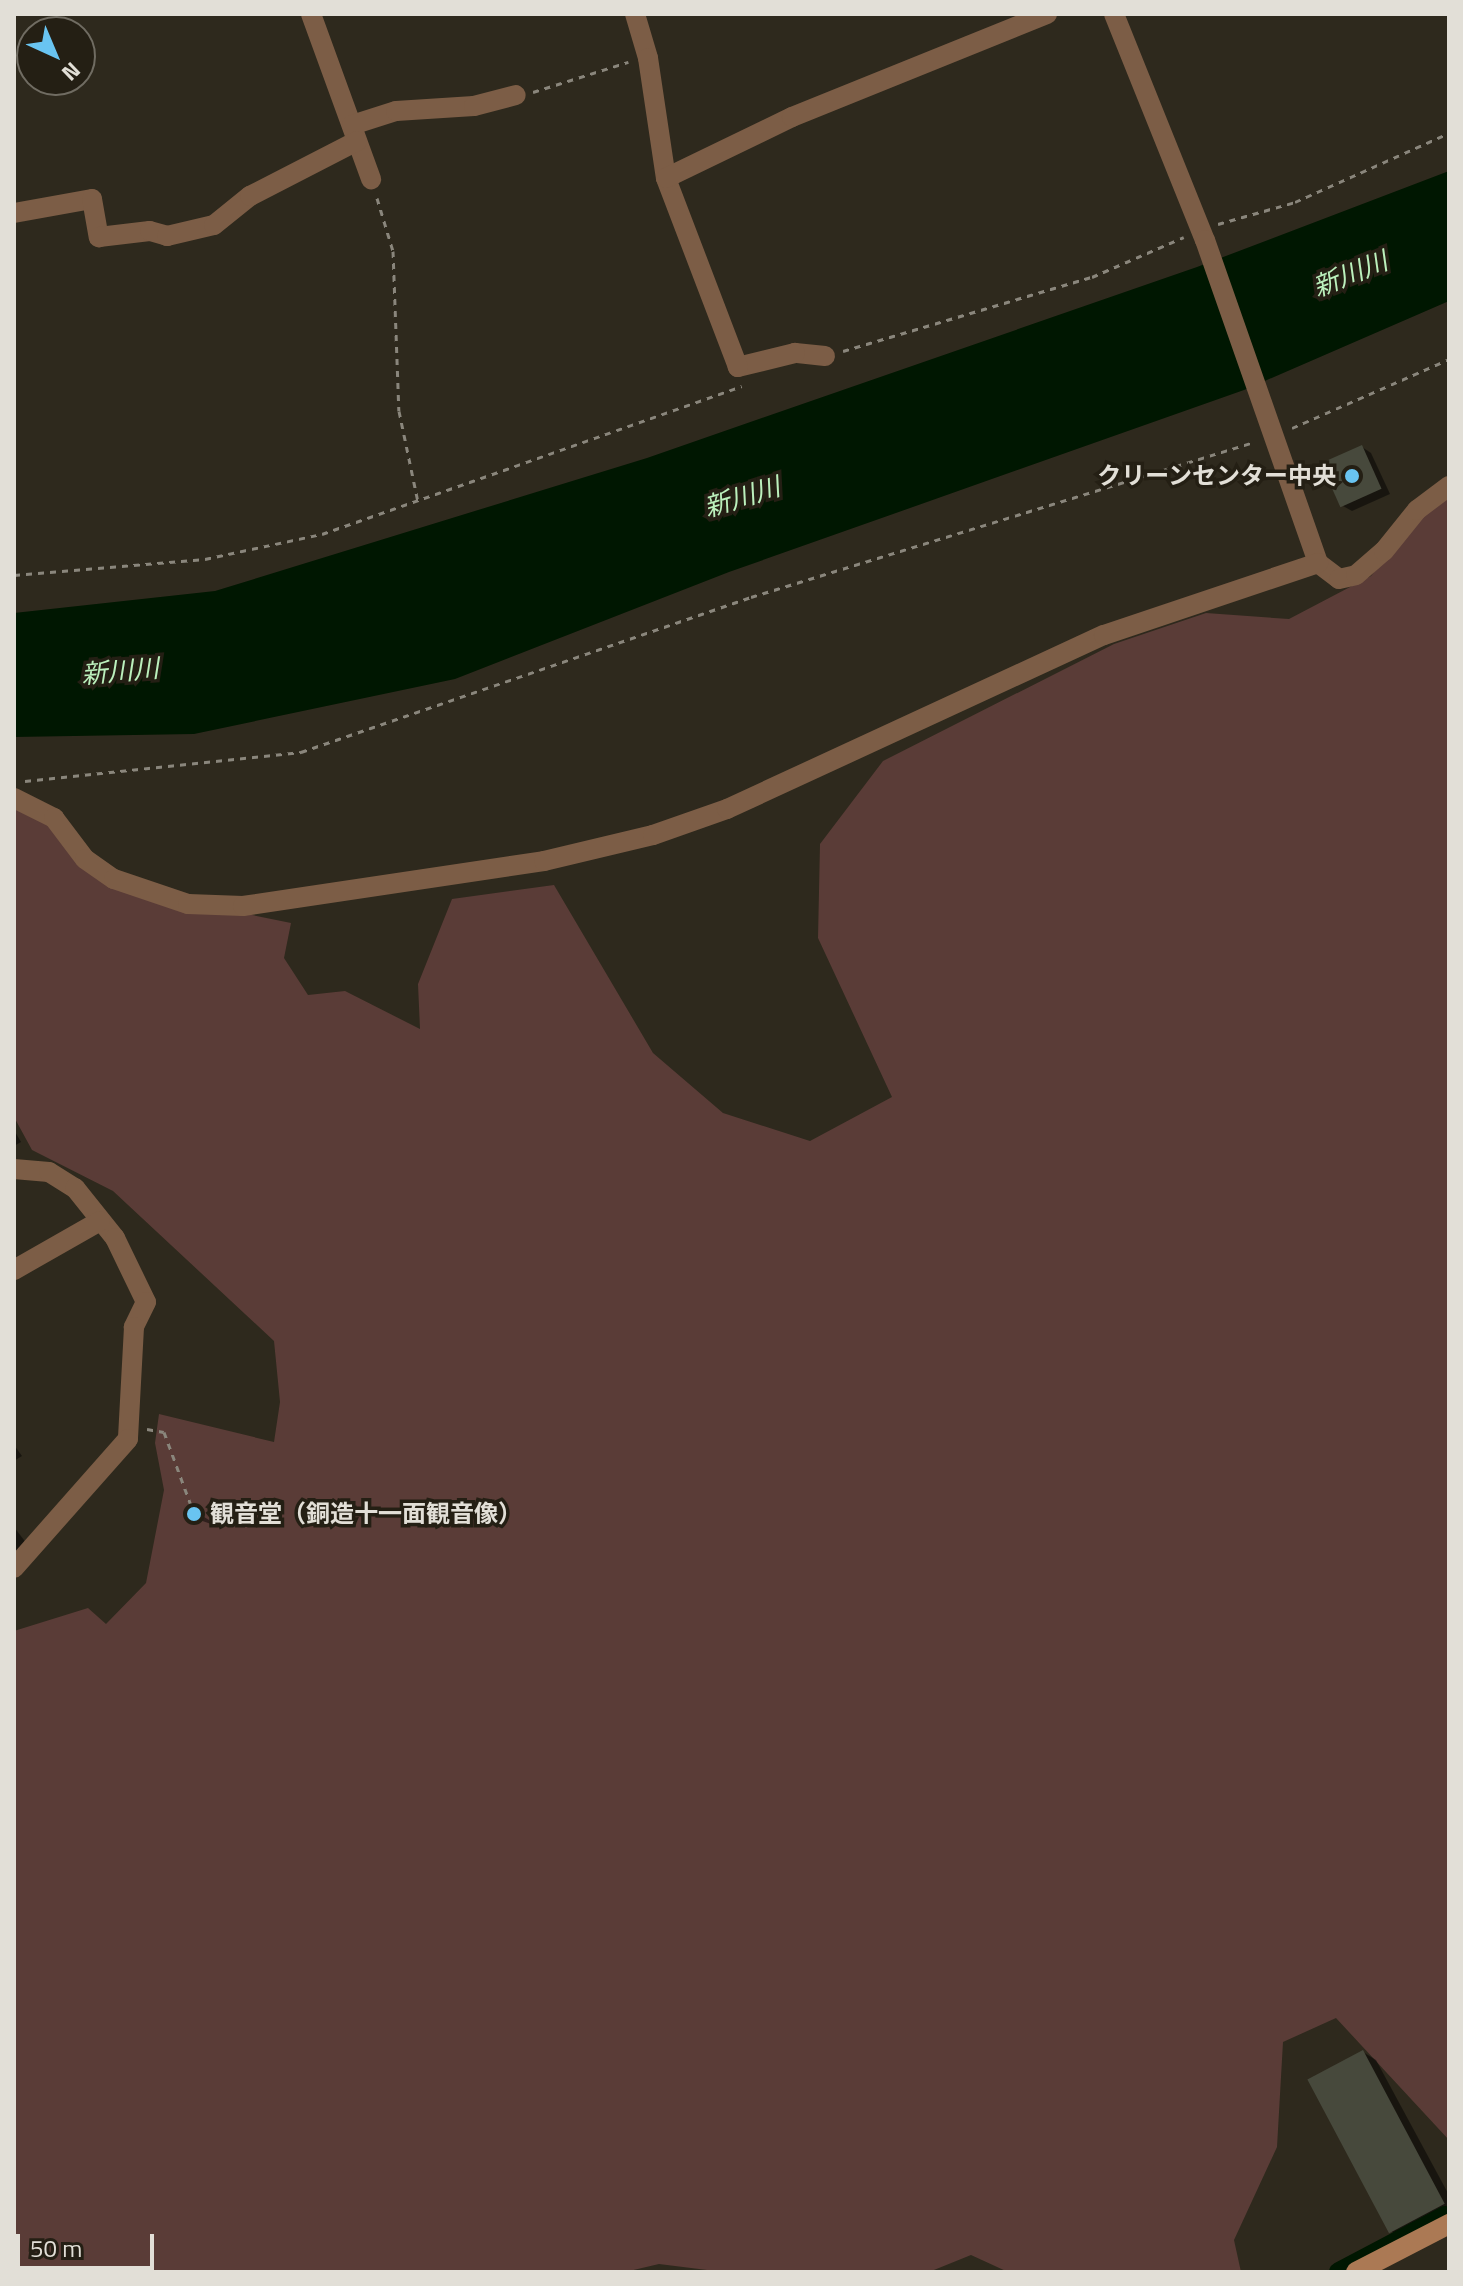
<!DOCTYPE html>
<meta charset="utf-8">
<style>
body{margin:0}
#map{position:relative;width:1463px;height:2286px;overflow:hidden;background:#2e291d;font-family:"Titillium Web","Noto Sans JP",sans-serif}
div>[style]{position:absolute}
.green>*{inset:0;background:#5a3c37}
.water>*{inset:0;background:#001701}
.shadow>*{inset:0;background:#0007}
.canal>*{height:20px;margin:-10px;padding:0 10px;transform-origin:10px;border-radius:10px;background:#001701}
.building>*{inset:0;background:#47493c;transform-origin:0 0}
.path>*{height:3px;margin-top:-1.5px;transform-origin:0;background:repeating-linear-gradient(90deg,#8a867c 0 6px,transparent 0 12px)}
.minor>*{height:20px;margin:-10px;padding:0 10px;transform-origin:10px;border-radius:10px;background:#7c5d46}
.secondary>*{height:20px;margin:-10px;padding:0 10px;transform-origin:10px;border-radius:10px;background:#ab7954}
.dots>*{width:22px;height:22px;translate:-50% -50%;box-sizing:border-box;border:4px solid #241f14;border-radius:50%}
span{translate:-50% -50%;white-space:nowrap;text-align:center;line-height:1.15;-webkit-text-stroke:7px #241f14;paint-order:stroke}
.poi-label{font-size:24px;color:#e2dfd7;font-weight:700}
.right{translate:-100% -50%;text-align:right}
.left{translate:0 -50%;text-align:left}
.water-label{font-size:26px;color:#bcf1bd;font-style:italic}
.frame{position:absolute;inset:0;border:16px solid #e2dfd7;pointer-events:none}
.north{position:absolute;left:16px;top:16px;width:80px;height:80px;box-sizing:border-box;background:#241f14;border:2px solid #706c62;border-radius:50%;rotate:136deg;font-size:22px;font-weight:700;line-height:32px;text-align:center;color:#e2dfd7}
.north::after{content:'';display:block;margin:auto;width:28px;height:36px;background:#69c4f1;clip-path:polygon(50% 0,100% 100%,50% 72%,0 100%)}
.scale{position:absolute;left:16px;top:2234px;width:138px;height:36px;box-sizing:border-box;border:4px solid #e2dfd7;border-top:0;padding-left:10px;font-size:24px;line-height:28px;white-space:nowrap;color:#e2dfd7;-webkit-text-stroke:6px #241f14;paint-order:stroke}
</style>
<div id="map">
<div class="green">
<i style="clip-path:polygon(1449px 498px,1449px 2140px,1336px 2018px,1283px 2042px,1277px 2147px,1234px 2240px,1241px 2272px,1008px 2272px,971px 2255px,929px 2272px,723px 2272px,659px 2264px,625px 2272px,14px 2272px,14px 1631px,88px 1608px,106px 1624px,146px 1583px,164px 1490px,155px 1443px,159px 1414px,274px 1442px,280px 1402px,274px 1341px,113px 1191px,32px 1150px,14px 1117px,14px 803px,51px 822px,135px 891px,291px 923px,284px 958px,308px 995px,345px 991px,420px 1029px,418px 984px,452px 899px,554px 885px,653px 1053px,723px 1113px,810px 1141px,892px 1097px,818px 938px,820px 844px,883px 761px,1114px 644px,1206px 613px,1289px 619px,1371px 576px,1429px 503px)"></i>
</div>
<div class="water">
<i style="clip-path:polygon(1449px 171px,1449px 301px,1244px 390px,729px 572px,455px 679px,194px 734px,14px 737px,14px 613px,215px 591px,647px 458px,1197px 267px)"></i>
</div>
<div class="shadow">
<i style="clip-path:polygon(1362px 447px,1371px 453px,1390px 494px,1352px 511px,1343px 506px)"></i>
<i style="clip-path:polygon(14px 1130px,21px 1142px,14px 1146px)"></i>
<i style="clip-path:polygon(14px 1445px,22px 1456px,14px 1461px)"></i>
<i style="clip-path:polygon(196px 1512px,209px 1520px,211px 1524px,194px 1518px)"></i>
<i style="clip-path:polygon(14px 1527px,27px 1544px,14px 1553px)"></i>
<i style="clip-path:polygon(1363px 2052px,1376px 2060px,1449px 2195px,1449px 2216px,1406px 2240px,1392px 2232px)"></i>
</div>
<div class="canal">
<i style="left:1339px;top:2272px;width:120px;rotate:-27.8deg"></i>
</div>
<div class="building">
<i style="left:1362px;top:445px;width:48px;height:45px;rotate:66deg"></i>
<i style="left:1363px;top:2050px;width:174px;height:63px;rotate:62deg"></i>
</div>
<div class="path">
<i style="left:533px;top:92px;width:100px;rotate:-17.5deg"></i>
<i style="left:377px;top:198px;width:55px;rotate:73.2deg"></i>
<i style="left:393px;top:251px;width:160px;rotate:87.9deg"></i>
<i style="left:399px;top:411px;width:93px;rotate:78.2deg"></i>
<i style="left:1218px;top:224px;width:80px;rotate:-15.9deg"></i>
<i style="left:1295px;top:202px;width:169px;rotate:-24.1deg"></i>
<i style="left:843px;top:351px;width:260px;rotate:-16.6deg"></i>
<i style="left:1092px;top:277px;width:100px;rotate:-23.5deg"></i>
<i style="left:1292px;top:428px;width:171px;rotate:-23.7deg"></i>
<i style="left:14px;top:575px;width:192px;rotate:-4.8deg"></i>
<i style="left:205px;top:559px;width:120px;rotate:-12.1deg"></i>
<i style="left:322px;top:534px;width:445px;rotate:-19.4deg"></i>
<i style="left:25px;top:781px;width:278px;rotate:-6deg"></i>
<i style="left:301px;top:752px;width:476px;rotate:-19deg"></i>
<i style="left:751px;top:597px;width:526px;rotate:-17.13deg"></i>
<i style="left:147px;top:1429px;width:17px;rotate:10deg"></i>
<i style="left:164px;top:1432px;width:84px;rotate:69.8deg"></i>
</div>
<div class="minor">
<i style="left:311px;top:14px;width:176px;rotate:70deg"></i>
<i style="left:635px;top:14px;width:46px;rotate:73.5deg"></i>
<i style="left:648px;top:58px;width:121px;rotate:81.5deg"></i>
<i style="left:1114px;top:14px;width:244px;rotate:68.1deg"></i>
<i style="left:1205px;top:240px;width:342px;rotate:70.7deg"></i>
<i style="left:1318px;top:563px;width:26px;rotate:37deg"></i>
<i style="left:1339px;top:579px;width:17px;rotate:-13deg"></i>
<i style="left:1356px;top:575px;width:37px;rotate:-41deg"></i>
<i style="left:1384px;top:551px;width:53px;rotate:-51.2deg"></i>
<i style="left:1417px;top:510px;width:40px;rotate:-37deg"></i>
<i style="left:352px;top:125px;width:46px;rotate:-17.7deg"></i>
<i style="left:396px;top:111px;width:78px;rotate:-3.7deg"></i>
<i style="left:474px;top:106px;width:43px;rotate:-14.7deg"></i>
<i style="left:14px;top:213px;width:79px;rotate:-10.2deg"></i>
<i style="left:92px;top:199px;width:39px;rotate:80deg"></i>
<i style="left:99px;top:237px;width:51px;rotate:-6.7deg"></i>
<i style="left:150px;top:231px;width:18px;rotate:16deg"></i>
<i style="left:167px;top:236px;width:48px;rotate:-13.2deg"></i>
<i style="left:214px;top:225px;width:46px;rotate:-38.9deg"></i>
<i style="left:250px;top:196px;width:120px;rotate:-27.2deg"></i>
<i style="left:825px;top:356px;width:30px;rotate:-174deg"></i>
<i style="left:795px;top:353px;width:59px;rotate:166.2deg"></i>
<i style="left:738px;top:367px;width:202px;rotate:-110.9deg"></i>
<i style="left:666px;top:178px;width:140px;rotate:-25.8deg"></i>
<i style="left:792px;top:117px;width:275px;rotate:-22deg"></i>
<i style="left:14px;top:798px;width:45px;rotate:26.6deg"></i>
<i style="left:54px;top:818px;width:51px;rotate:52.9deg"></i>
<i style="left:85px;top:859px;width:35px;rotate:35deg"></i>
<i style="left:114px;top:879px;width:78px;rotate:18.7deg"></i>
<i style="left:188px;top:904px;width:55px;rotate:2.1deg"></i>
<i style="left:243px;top:906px;width:304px;rotate:-8.5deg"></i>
<i style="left:544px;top:861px;width:112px;rotate:-13.4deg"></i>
<i style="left:653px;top:835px;width:78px;rotate:-19.4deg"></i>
<i style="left:727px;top:809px;width:415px;rotate:-24.8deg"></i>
<i style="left:1104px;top:635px;width:226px;rotate:-18.6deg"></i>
<i style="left:14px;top:1169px;width:35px;rotate:5deg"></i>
<i style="left:49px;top:1172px;width:31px;rotate:32deg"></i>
<i style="left:75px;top:1188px;width:64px;rotate:51.3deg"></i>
<i style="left:115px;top:1238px;width:71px;rotate:64.2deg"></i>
<i style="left:146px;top:1302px;width:28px;rotate:116deg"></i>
<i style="left:134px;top:1327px;width:112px;rotate:93.1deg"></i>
<i style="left:128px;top:1439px;width:172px;rotate:131.5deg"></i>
<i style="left:14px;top:1270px;width:99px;rotate:-29.7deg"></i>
</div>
<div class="secondary">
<i style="left:1356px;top:2272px;width:105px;rotate:-27.3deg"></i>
</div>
<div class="dots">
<i style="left:1352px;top:476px;background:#69c4f1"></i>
<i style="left:194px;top:1514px;background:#69c4f1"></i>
</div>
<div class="poi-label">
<span class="right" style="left:1336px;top:476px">クリーンセンター中央</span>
<span class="left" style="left:210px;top:1514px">観音堂（銅造十一面観音像）</span>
</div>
<div class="water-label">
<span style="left:1350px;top:274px;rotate:-22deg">新川川</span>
<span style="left:742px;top:497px;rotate:-17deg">新川川</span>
<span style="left:120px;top:671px;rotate:-5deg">新川川</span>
</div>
<div class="frame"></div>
<div class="north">N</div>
<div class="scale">50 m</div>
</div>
